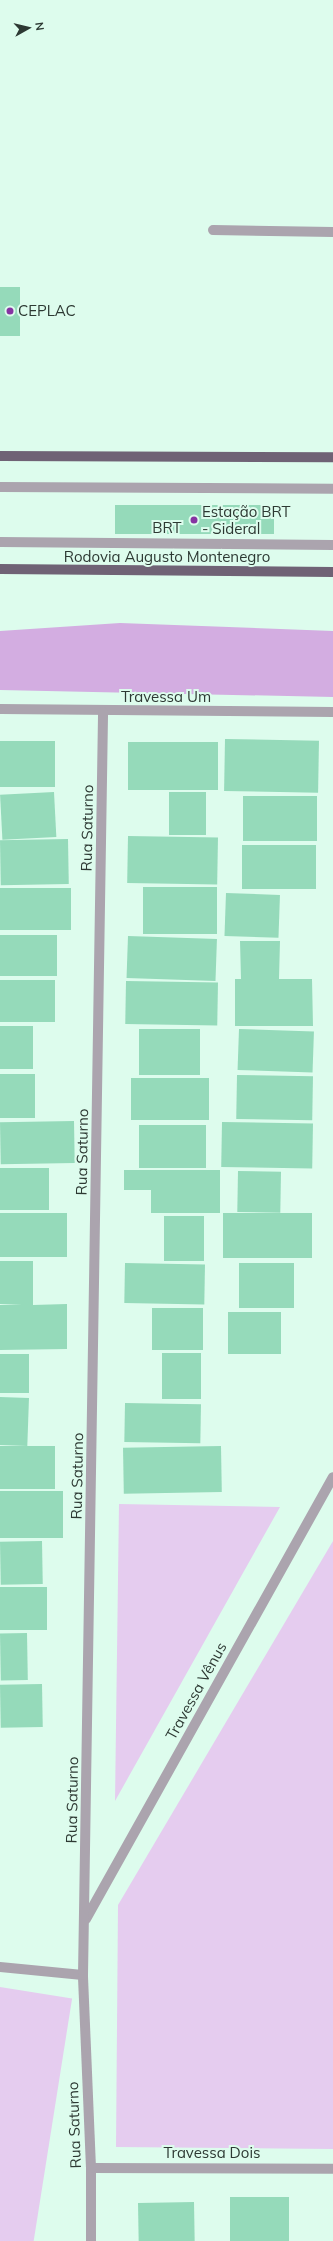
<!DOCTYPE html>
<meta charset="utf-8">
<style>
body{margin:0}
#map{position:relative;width:333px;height:2241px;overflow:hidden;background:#ddfced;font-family:Mulish,sans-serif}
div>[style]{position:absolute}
.green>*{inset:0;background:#e5ccef;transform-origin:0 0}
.forest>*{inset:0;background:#d3ade1}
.building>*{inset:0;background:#95daba;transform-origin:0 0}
.lane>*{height:10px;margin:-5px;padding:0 5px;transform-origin:5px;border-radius:5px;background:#aba4ae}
.street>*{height:10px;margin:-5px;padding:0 5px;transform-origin:5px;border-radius:5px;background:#aba4ae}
.primary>*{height:10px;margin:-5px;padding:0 5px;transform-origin:5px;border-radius:5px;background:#6f6275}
.dots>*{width:11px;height:11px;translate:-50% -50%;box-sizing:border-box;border:2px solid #ddfced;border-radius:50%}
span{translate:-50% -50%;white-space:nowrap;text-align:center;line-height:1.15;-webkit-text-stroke:4px #ddfced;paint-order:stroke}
.poi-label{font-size:15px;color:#2d3933}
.left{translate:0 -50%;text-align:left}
.street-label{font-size:15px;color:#2d3933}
.north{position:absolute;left:8px;top:8px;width:40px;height:40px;-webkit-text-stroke:3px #ddfced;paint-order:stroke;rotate:82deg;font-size:11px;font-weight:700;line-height:16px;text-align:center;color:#2d3933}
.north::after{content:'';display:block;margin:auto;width:14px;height:18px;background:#2d3933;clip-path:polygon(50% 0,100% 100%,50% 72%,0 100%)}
</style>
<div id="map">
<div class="green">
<i style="clip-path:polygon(119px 1504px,280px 1507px,115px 1801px)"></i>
<i style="clip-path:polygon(333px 1541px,333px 2149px,116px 2147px,118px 1905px)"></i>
<i style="left:0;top:1987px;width:73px;height:254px;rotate:9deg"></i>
</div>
<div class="forest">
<i style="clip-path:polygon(120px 623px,333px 631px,333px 697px,0 690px,0 631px)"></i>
</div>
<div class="building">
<i style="left:0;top:287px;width:20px;height:49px"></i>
<i style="left:115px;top:505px;width:159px;height:29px"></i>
<i style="left:225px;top:739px;width:94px;height:52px;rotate:1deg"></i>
<i style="left:0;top:741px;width:55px;height:46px"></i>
<i style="left:128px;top:742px;width:90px;height:48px"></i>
<i style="left:54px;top:792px;width:45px;height:54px;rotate:87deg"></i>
<i style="left:169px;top:792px;width:37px;height:43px"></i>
<i style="left:243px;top:796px;width:74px;height:45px"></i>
<i style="left:128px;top:836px;width:90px;height:47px;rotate:1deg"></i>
<i style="left:68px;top:839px;width:45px;height:68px;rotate:89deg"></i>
<i style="left:242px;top:845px;width:74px;height:44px"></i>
<i style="left:143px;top:887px;width:74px;height:47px"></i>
<i style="left:71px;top:888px;width:42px;height:71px;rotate:90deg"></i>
<i style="left:226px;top:893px;width:54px;height:43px;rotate:2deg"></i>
<i style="left:57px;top:935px;width:41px;height:57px;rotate:90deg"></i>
<i style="left:128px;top:936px;width:89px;height:42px;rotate:2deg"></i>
<i style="clip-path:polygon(240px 941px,280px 941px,279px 979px,312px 979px,313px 1026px,235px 1026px,235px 979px,241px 979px)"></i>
<i style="left:0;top:980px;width:55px;height:42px"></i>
<i style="left:126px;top:981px;width:92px;height:43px;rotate:1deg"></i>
<i style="left:0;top:1026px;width:33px;height:43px"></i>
<i style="left:139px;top:1029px;width:61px;height:46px"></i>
<i style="left:239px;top:1029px;width:75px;height:41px;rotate:2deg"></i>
<i style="left:35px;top:1074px;width:44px;height:35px;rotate:90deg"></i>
<i style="left:237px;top:1075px;width:76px;height:44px;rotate:1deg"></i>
<i style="left:131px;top:1078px;width:78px;height:42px"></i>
<i style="left:74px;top:1121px;width:42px;height:74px;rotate:89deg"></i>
<i style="left:222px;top:1122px;width:91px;height:45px;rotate:1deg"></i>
<i style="left:139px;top:1125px;width:67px;height:43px"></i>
<i style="left:0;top:1168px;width:49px;height:42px"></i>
<i style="clip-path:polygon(124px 1170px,220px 1170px,220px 1213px,151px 1213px,151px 1190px,124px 1190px)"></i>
<i style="left:238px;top:1171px;width:43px;height:41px;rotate:1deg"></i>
<i style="left:67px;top:1213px;width:44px;height:67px;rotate:90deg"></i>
<i style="left:223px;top:1213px;width:89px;height:45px"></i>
<i style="left:204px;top:1216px;width:45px;height:40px;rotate:90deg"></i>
<i style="clip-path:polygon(0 1261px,33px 1261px,33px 1305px,67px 1304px,67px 1349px,0 1350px,0 1305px,22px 1305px,0 1304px)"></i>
<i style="left:125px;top:1263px;width:80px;height:40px;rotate:1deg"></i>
<i style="left:239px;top:1263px;width:55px;height:45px"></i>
<i style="left:152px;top:1308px;width:51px;height:42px"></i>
<i style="left:281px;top:1312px;width:42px;height:53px;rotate:90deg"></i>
<i style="left:201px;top:1353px;width:46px;height:39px;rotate:90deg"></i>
<i style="left:0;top:1354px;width:29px;height:39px"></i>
<i style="left:0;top:1397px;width:29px;height:48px;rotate:2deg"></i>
<i style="left:125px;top:1403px;width:76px;height:39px;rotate:1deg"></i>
<i style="left:55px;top:1446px;width:43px;height:55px;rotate:90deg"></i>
<i style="left:221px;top:1446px;width:46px;height:98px;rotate:89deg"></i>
<i style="left:63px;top:1491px;width:47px;height:63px;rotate:90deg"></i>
<i style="left:42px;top:1541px;width:43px;height:42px;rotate:89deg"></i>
<i style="left:0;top:1587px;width:47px;height:43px"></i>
<i style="left:27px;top:1633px;width:47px;height:27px;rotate:89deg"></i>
<i style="left:42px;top:1684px;width:43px;height:42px;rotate:89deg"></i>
<i style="left:230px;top:2197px;width:59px;height:44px"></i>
<i style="left:194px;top:2202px;width:39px;height:56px;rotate:89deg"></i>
</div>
<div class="lane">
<i style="left:0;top:487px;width:333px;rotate:0.3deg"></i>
<i style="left:0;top:542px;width:333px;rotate:0.5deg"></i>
</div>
<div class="street">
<i style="left:213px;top:230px;width:120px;rotate:1deg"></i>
<i style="left:0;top:709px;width:333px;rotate:0.5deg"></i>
<i style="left:86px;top:1919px;width:506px;rotate:-60.8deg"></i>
<i style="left:0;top:1967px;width:83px;rotate:5.5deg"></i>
<i style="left:91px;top:2168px;width:242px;rotate:0.2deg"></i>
<i style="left:91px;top:2241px;width:73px;rotate:-90deg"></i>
<i style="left:91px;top:2168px;width:193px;rotate:-92.4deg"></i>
<i style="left:83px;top:1975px;width:1263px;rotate:-89.09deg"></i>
</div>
<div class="primary">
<i style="left:0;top:456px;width:333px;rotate:0.2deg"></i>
<i style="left:0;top:569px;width:333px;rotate:0.5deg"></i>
</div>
<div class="dots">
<i style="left:10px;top:311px;background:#8633a2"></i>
<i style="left:194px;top:520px;background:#8633a2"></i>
</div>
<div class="poi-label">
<span class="left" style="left:18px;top:311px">CEPLAC</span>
<span class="left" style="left:202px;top:520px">Estação BRT<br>- Sideral</span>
</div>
<div class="street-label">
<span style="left:167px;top:528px">BRT</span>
<span style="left:167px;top:557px">Rodovia Augusto Montenegro</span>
<span style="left:166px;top:697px">Travessa Um</span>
<span style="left:87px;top:828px;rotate:-89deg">Rua Saturno</span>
<span style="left:82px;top:1152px;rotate:-89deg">Rua Saturno</span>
<span style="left:77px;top:1476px;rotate:-89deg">Rua Saturno</span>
<span style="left:196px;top:1691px;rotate:-61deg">Travessa Vênus</span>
<span style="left:72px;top:1800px;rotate:-89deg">Rua Saturno</span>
<span style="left:74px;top:2125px;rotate:-92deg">Rua Saturno</span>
<span style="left:212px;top:2153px">Travessa Dois</span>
</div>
<div class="north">N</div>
</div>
